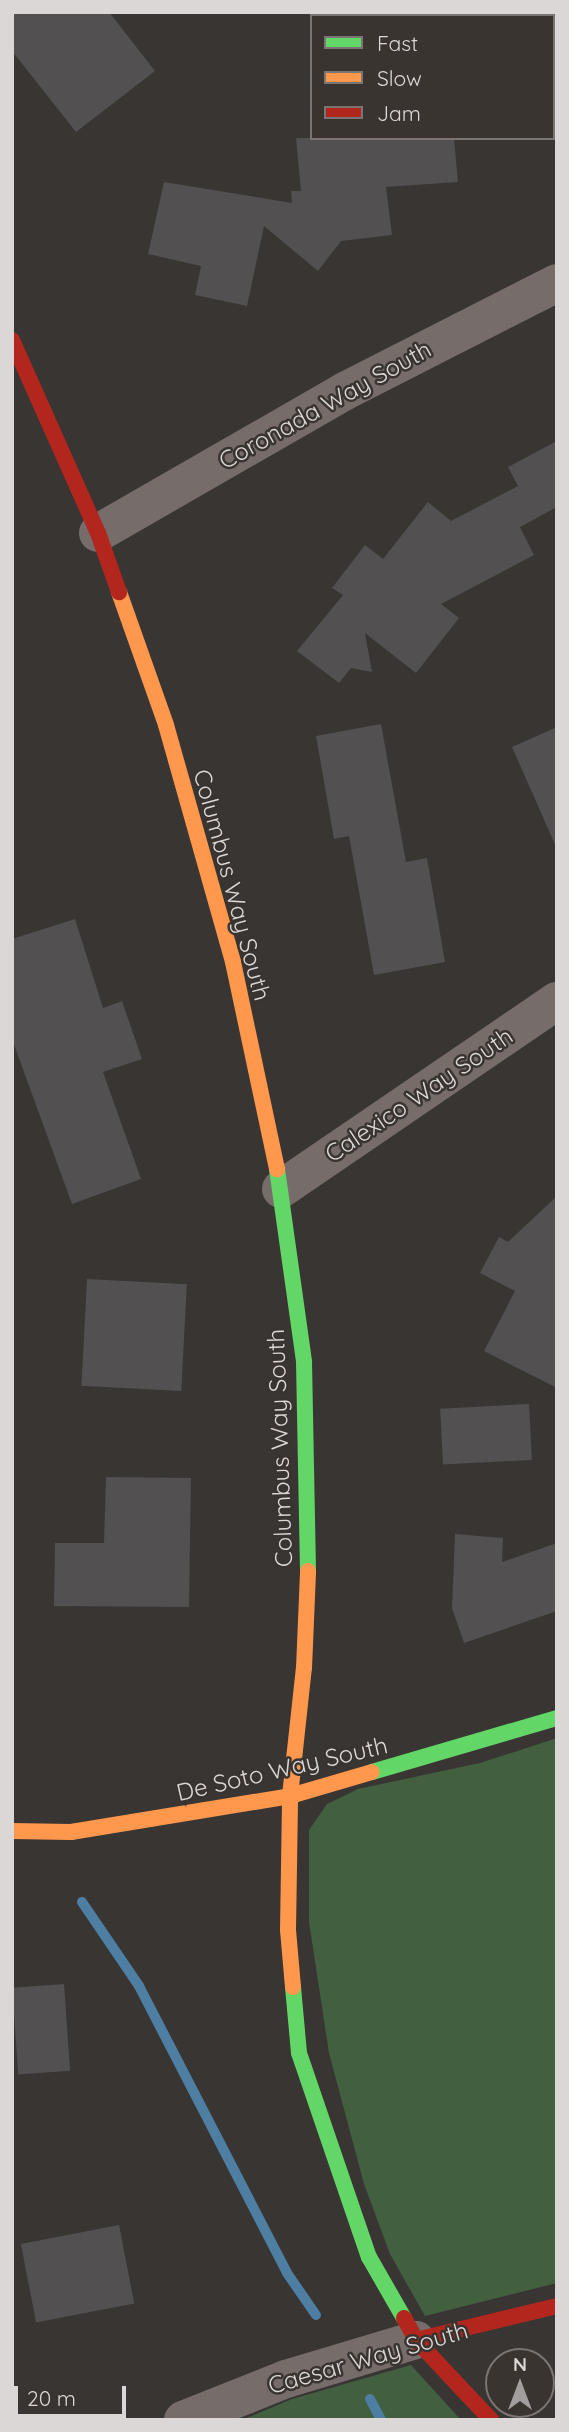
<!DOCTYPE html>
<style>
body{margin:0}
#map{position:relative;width:569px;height:2432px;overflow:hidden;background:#383533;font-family:Quicksand,sans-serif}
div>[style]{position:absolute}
.green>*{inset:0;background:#425f40}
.stream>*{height:10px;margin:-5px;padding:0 5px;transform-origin:5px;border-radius:5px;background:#4e7fa3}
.building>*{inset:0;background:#525051;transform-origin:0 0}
.street>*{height:38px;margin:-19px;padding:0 19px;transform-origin:19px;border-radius:19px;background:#766d6a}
.fast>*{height:16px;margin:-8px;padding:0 8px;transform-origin:8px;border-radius:8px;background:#63d668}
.slow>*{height:16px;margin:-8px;padding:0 8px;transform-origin:8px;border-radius:8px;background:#ff974d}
.jam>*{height:16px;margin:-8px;padding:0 8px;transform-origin:8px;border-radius:8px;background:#b3261e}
span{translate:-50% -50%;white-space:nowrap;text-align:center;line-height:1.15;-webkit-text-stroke:5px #3a3431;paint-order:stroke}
.street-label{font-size:24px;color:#dbd7d6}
.frame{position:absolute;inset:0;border:14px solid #dbd7d6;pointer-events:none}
.legend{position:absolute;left:310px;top:14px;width:245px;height:126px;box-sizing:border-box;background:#3a3431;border:2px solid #7a7573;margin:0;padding:9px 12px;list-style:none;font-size:21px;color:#dbd7d6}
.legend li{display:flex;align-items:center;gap:14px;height:35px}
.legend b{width:35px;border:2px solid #7a7573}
.north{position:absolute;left:485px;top:2348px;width:70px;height:70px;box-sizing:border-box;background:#3a3431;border:2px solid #7a7573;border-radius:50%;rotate:0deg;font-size:19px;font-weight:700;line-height:28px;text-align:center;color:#dbd7d6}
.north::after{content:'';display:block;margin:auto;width:24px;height:32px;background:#a29e9d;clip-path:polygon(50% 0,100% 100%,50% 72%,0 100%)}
.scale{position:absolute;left:14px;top:2386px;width:112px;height:32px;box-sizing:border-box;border:4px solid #dbd7d6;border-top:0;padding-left:9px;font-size:21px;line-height:24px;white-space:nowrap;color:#dbd7d6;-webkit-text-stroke:5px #3a3431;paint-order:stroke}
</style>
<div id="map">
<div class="green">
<i style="clip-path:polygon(557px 1738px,557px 2283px,425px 2316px,390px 2254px,364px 2184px,329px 2053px,309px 1922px,309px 1830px,327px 1804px,358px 1789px,480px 1763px)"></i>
<i style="clip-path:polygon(411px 2365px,461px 2420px,242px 2420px,292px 2399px)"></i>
</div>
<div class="stream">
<i style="left:82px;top:1902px;width:102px;rotate:55.8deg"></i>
<i style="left:139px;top:1986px;width:323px;rotate:62.7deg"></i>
<i style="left:287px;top:2273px;width:51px;rotate:55.4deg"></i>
<i style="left:370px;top:2399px;width:24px;rotate:62deg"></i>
</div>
<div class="building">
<i style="clip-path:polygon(12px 12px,109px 12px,155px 71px,76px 132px,12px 51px)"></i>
<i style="clip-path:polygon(296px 138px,454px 138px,458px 182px,386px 187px,392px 235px,341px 241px,318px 271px,264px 226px,247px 306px,195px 295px,201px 266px,148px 254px,164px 182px,292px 203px,291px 191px,301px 191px)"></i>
<i style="clip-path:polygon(557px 441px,557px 507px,520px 527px,534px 555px,441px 604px,459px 618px,416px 673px,365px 633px,372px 672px,351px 668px,339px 683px,297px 651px,343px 595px,332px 588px,365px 545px,383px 559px,428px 502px,451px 521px,518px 486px,508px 467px)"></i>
<i style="clip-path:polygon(381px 724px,406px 862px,427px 858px,445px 962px,374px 975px,349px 836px,334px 839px,316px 736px)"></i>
<i style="clip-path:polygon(557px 727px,557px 849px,512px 747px)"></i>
<i style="clip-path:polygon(75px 919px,103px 1008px,122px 1001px,142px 1059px,103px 1072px,141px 1179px,72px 1204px,12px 1039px,12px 939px)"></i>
<i style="clip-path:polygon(557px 1196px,557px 1388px,484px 1351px,515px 1291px,480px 1273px,499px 1237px,508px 1242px)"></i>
<i style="left:87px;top:1279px;width:100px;height:107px;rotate:3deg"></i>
<i style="left:529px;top:1404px;width:56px;height:89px;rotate:87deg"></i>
<i style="clip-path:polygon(106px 1477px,191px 1478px,189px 1607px,54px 1606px,55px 1543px,104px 1543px)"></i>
<i style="clip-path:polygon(455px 1534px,503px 1538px,502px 1562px,557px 1543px,557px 1611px,464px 1643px,452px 1608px)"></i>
<i style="left:64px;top:1984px;width:87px;height:52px;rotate:86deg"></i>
<i style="left:119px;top:2225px;width:80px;height:100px;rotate:79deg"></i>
</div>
<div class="street">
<i style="left:98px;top:533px;width:285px;rotate:-29.9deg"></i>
<i style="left:345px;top:391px;width:238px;rotate:-27deg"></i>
<i style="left:281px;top:1189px;width:334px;rotate:-34.3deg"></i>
<i style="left:183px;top:2420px;width:111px;rotate:-21.7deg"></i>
<i style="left:286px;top:2379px;width:136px;rotate:-16.7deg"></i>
</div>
<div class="fast">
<i style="left:277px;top:1169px;width:195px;rotate:82deg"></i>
<i style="left:304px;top:1362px;width:209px;rotate:88.9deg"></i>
<i style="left:372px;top:1772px;width:193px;rotate:-16.3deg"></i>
<i style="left:293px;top:1987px;width:66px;rotate:84.8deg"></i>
<i style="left:299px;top:2053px;width:216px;rotate:71.1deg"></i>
<i style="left:369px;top:2257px;width:70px;rotate:60.2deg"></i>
</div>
<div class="slow">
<i style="left:119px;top:592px;width:141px;rotate:70.5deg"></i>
<i style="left:166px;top:725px;width:246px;rotate:74.2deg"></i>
<i style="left:233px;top:962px;width:212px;rotate:78deg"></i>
<i style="left:12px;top:1831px;width:59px;rotate:1deg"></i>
<i style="left:71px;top:1832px;width:222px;rotate:-9.3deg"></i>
<i style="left:290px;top:1796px;width:85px;rotate:-16.3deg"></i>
<i style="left:293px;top:1987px;width:57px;rotate:-95deg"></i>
<i style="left:288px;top:1930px;width:134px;rotate:-89.1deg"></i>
<i style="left:290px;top:1796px;width:129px;rotate:-83.8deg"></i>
<i style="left:304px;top:1668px;width:97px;rotate:-87.6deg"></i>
</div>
<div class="jam">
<i style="left:12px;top:340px;width:211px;rotate:66deg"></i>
<i style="left:98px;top:533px;width:63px;rotate:70.4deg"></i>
<i style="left:404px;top:2318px;width:25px;rotate:61deg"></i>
<i style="left:416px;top:2340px;width:110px;rotate:46.8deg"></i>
<i style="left:416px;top:2340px;width:145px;rotate:-13.6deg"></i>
</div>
<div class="street-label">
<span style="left:325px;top:405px;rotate:-29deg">Coronada Way South</span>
<span style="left:232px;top:885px;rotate:75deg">Columbus Way South</span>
<span style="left:419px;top:1095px;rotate:-34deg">Calexico Way South</span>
<span style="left:280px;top:1448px;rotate:-92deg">Columbus Way South</span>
<span style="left:282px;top:1769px;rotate:-13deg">De Soto Way South</span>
<span style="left:368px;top:2358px;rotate:-16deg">Caesar Way South</span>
</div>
<div class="frame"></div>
<ul class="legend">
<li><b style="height:9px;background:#63d668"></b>Fast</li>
<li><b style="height:9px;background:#ff974d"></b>Slow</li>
<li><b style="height:9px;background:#b3261e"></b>Jam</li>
</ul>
<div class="north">N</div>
<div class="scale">20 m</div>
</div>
